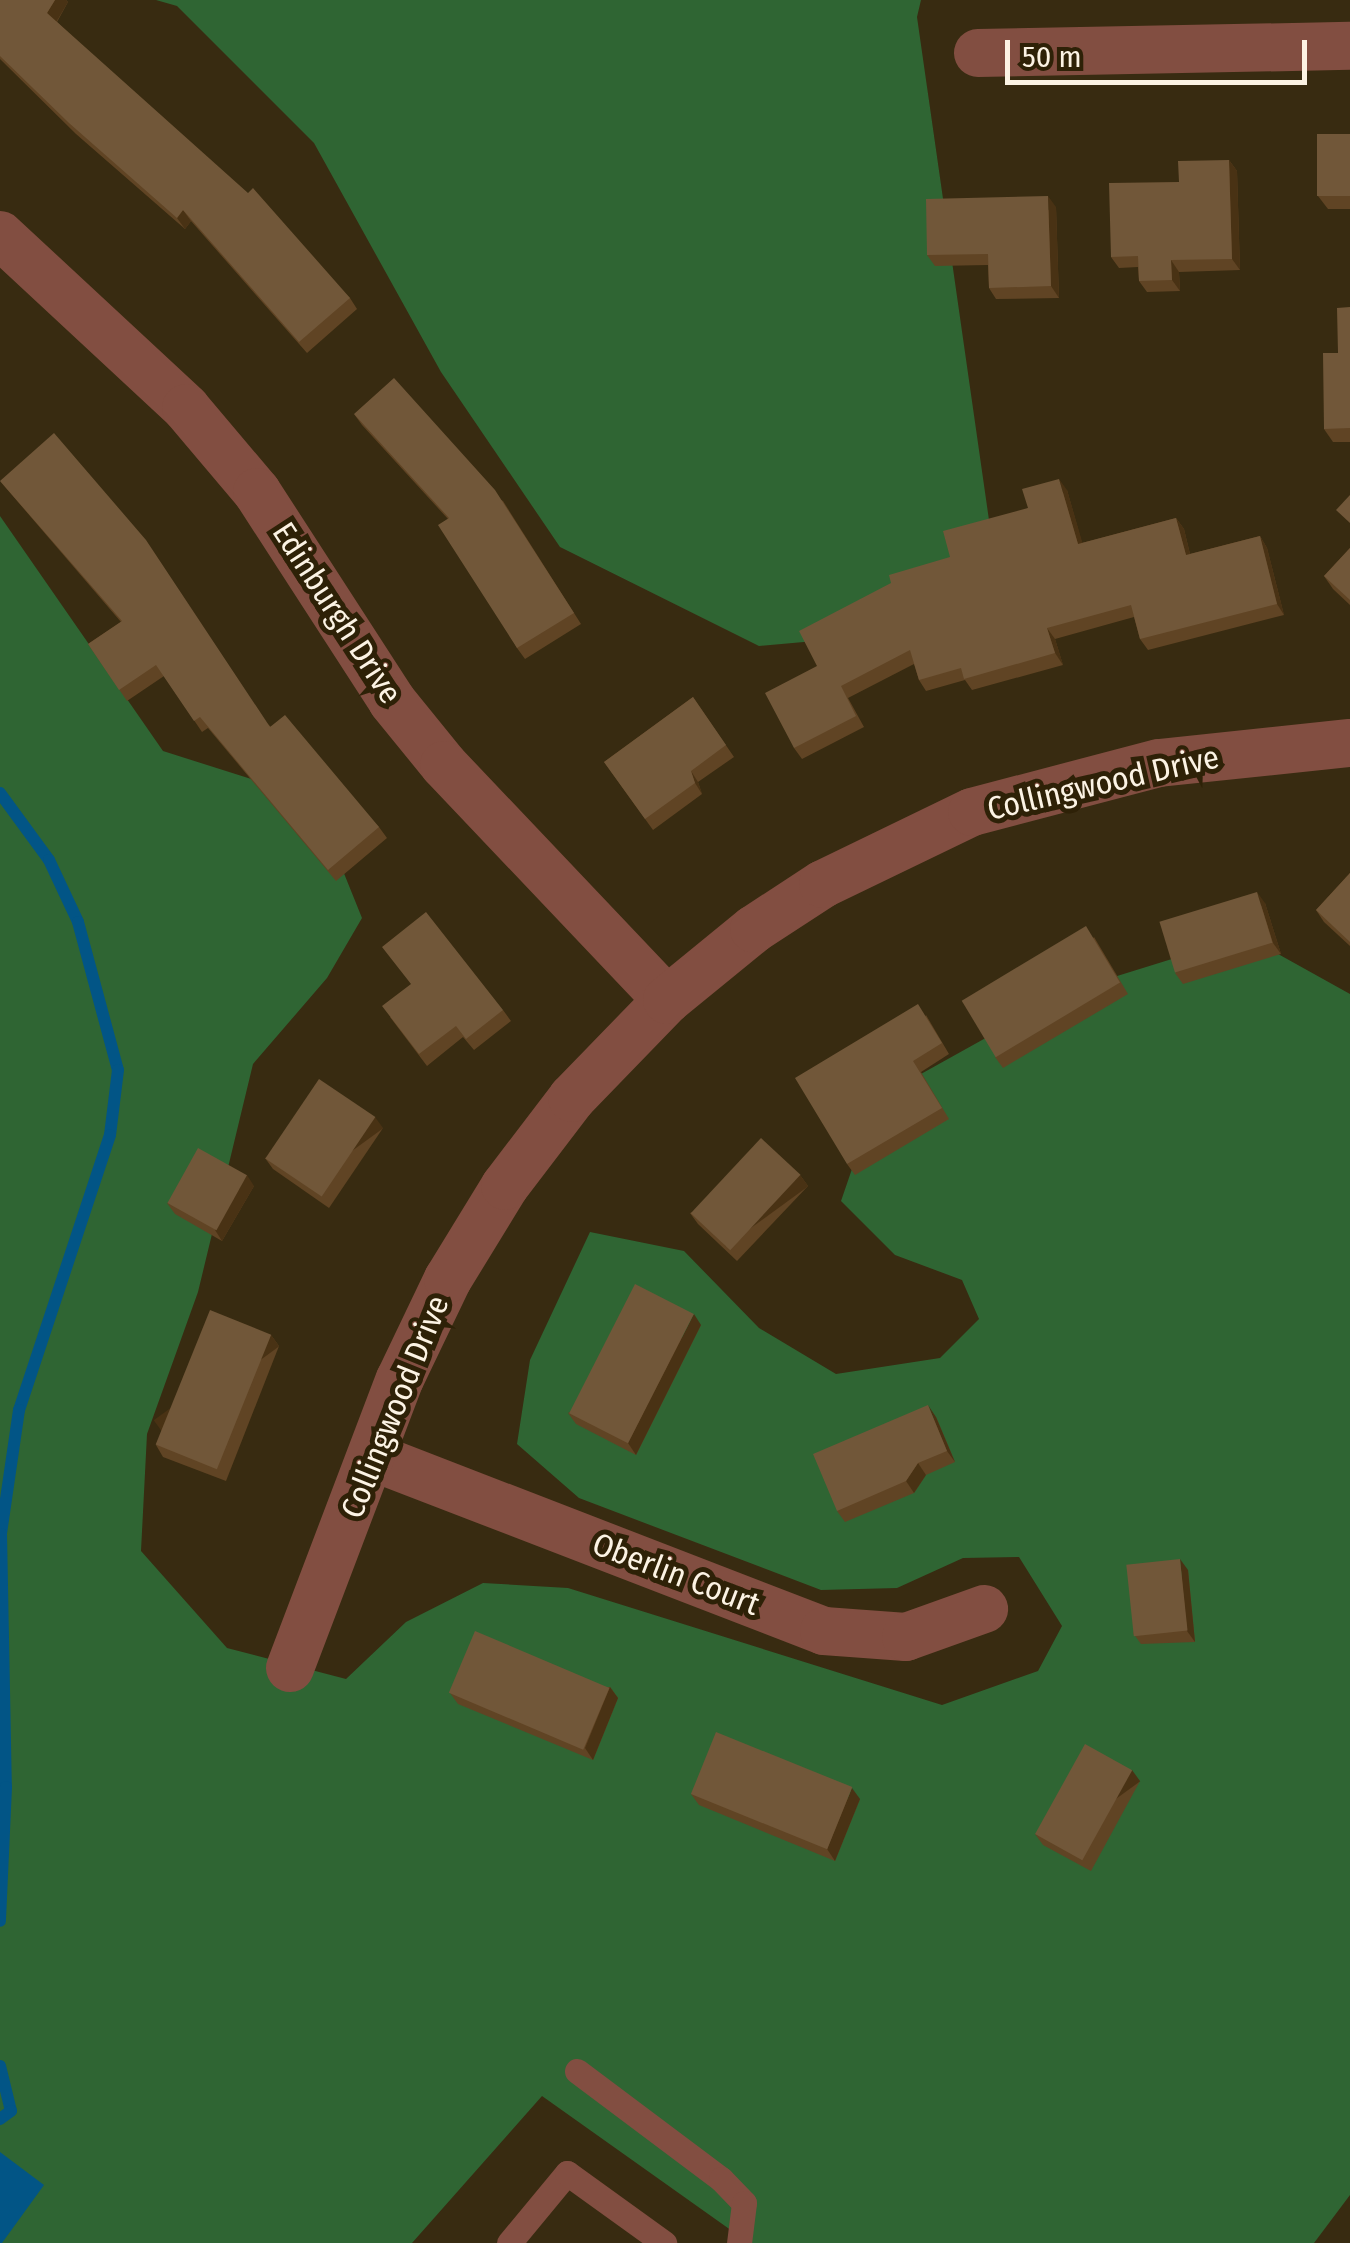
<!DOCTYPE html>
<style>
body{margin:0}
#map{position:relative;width:1350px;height:2243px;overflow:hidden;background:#382b11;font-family:"Fira Sans Condensed",sans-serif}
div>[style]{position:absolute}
.green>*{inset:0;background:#2f6533}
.water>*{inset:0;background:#025586}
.stream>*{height:12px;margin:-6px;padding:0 6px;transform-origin:6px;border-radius:6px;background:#025586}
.lane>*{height:25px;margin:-12.5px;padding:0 12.5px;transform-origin:12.5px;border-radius:12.5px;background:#824e41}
.street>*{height:48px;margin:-24px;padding:0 24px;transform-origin:24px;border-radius:24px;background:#824e41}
.wall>*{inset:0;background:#604424}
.shaded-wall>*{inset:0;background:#493214;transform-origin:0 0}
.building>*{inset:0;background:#715739;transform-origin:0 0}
span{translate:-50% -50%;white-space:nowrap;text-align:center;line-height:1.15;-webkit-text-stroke:10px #2e2107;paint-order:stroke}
.street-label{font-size:32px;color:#fcf3e4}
.scale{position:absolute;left:1005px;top:40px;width:302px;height:45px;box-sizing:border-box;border:5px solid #fcf3e4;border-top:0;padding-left:12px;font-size:30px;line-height:35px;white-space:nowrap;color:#fcf3e4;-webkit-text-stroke:8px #2e2107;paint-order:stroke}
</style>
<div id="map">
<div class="green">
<i style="clip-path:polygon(156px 0,921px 0,917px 17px,991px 534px,915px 632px,759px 646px,560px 547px,441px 372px,314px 143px,177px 6px)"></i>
<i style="clip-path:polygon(0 516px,163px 751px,314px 799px,362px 918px,327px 978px,253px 1064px,198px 1292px,147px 1434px,141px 1551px,227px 1648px,346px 1679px,406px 1622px,483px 1583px,568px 1588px,942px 1705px,1038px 1671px,1062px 1626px,1019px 1557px,963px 1558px,897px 1588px,821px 1590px,579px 1498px,517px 1444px,530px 1360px,590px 1232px,684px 1251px,759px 1328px,836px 1374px,940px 1358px,979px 1319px,962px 1280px,895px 1255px,841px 1201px,876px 1099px,1072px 990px,1246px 936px,1350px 994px,1350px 2195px,1314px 2243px,749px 2243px,542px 2096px,412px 2243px,0 2243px)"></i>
</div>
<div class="water">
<i style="clip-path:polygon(0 2152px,44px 2185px,2px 2243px,0 2243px)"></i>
</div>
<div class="stream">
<i style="left:0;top:793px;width:83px;rotate:53.8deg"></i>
<i style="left:49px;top:860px;width:68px;rotate:64.9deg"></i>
<i style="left:78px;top:922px;width:153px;rotate:74.9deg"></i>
<i style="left:118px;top:1070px;width:65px;rotate:97deg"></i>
<i style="left:110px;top:1135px;width:290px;rotate:108.3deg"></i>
<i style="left:19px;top:1410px;width:125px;rotate:98.3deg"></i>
<i style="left:1px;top:1534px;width:253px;rotate:88.9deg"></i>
<i style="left:6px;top:1787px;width:134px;rotate:92.6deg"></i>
<i style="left:0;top:2066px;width:46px;rotate:76.3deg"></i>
<i style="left:11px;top:2111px;width:14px;rotate:144deg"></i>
</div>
<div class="lane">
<i style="left:577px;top:2071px;width:180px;rotate:36.9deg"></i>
<i style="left:721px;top:2179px;width:33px;rotate:46deg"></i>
<i style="left:744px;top:2203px;width:40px;rotate:97.1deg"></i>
<i style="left:509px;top:2243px;width:91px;rotate:-50.4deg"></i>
<i style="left:567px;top:2173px;width:120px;rotate:35.8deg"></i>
</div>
<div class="street">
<i style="left:978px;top:53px;width:372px;rotate:-1.1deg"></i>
<i style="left:0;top:235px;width:254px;rotate:42.9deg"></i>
<i style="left:186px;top:408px;width:110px;rotate:49.8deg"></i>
<i style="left:257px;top:492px;width:249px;rotate:57.1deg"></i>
<i style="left:392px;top:701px;width:82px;rotate:50.9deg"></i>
<i style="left:444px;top:765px;width:324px;rotate:46.5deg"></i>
<i style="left:373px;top:1457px;width:483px;rotate:21.1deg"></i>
<i style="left:824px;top:1631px;width:82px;rotate:4.2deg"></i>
<i style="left:906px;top:1637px;width:83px;rotate:-19.7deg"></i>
<i style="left:290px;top:1668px;width:309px;rotate:-69.2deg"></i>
<i style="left:400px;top:1379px;width:111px;rotate:-64.4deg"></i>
<i style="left:448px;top:1279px;width:109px;rotate:-58.5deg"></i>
<i style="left:505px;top:1186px;width:111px;rotate:-52.7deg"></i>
<i style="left:572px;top:1098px;width:136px;rotate:-45.9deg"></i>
<i style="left:667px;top:1000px;width:112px;rotate:-39.2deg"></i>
<i style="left:754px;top:929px;width:82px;rotate:-33.1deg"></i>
<i style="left:823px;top:884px;width:165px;rotate:-25.8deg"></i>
<i style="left:972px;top:812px;width:193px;rotate:-14.7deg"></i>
<i style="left:1159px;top:763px;width:192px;rotate:-6deg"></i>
</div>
<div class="wall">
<i style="clip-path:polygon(0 0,66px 0,68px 2px,57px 22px,350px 298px,357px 309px,307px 353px,191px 221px,185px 229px,76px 134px,0 59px)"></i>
<i style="clip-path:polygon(1350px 134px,1350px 209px,1328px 209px,1318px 196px)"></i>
<i style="clip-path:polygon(1229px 160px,1237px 171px,1240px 270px,1179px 272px,1180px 291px,1147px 292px,1139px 281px,1138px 267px,1119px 268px,1111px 257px,1179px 182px)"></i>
<i style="clip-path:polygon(1056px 207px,1059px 298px,996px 299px,989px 288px,988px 265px,935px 266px,927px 255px)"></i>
<i style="clip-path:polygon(1350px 307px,1350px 442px,1333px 442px,1324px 429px,1338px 353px)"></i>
<i style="clip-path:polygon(354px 414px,503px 501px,581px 624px,525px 659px,517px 648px,448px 519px,362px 425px)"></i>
<i style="clip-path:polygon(0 481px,271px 727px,379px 827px,387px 838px,336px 881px,208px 728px,202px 732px,164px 676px,127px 701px,88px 644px,121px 622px)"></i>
<i style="clip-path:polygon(1067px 490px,1082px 543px,1176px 518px,1184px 529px,1190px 554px,1260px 536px,1267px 548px,1284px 615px,1148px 650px,1140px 639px,1134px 617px,1055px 639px,1063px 665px,972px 690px,965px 680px,926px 691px,919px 680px,914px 664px,848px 698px,864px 727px,802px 759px,794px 748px,817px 666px,950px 557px,1028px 508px)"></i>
<i style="clip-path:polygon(1350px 548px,1350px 605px,1333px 589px,1324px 576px)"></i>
<i style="clip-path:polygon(693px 697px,734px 757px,698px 782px,702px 794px,653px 830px,604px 762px)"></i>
<i style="clip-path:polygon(1350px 873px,1350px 946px,1324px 922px,1316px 910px)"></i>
<i style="clip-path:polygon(1265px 903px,1281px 954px,1183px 984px,1175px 973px)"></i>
<i style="clip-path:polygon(1094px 937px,1128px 994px,1003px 1068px,995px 1057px)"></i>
<i style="clip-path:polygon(503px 1010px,511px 1021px,474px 1050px,463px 1037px,427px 1066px,390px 1017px)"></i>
<i style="clip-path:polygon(926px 1015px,949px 1054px,921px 1072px,949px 1119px,855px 1175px,847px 1164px)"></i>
<i style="clip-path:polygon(383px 1128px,329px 1208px,273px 1169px,265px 1158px)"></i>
<i style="clip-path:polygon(800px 1175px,808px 1186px,737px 1261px,698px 1224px,690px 1213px)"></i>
<i style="clip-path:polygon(254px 1186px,222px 1241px,175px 1214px,167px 1203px)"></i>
<i style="clip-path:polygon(701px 1325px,636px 1455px,576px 1424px,568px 1413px)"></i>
<i style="clip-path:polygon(271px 1335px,279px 1346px,226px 1481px,163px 1457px,156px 1445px)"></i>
<i style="clip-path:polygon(936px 1417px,955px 1462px,926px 1475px,914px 1493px,845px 1522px,837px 1511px)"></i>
<i style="clip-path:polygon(1188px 1570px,1195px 1642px,1141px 1644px,1133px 1633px)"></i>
<i style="clip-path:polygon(610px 1687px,618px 1698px,593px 1760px,458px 1704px,450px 1693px)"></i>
<i style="clip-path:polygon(1140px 1781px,1091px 1871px,1043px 1845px,1035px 1834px)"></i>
<i style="clip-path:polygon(691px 1794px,860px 1799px,835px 1861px,699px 1805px)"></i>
</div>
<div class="shaded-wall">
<i style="clip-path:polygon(55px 0,66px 0,68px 2px,55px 24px,47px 13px)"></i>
<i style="clip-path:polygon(1229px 160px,1237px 171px,1240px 270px,1232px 259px)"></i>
<i style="clip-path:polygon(1048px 196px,1056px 207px,1059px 298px,1051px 286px)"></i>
<i style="clip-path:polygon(183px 210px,191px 221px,185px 229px,177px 218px)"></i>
<i style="clip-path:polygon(1171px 260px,1179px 272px,1180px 291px,1172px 280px)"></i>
<i style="clip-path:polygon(1059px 479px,1067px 490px,1086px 555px,1078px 544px)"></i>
<i style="clip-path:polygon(1176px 518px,1184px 529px,1193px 567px,1186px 555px)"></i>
<i style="clip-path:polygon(1260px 536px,1267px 548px,1284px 615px,1277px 604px)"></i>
<i style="clip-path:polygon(1047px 628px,1055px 639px,1063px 665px,1055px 653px)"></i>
<i style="clip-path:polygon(691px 771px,698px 782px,702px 794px,695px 783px)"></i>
<i style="clip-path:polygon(1257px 892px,1265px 903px,1281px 954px,1273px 943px)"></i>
<i style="left:375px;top:1117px;width:14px;height:96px;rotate:54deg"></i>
<i style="clip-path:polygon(247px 1175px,254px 1186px,222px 1241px,215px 1230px)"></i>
<i style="left:800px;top:1175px;width:14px;height:102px;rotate:54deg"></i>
<i style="clip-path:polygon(694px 1314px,701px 1325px,636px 1455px,628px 1443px)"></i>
<i style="left:271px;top:1335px;width:14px;height:145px;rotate:54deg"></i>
<i style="clip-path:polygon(928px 1405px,936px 1417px,955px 1462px,947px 1451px)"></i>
<i style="clip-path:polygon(918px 1463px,926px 1475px,914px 1493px,906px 1481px)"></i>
<i style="clip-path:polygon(1180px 1559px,1188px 1570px,1195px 1642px,1187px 1631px)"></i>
<i style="clip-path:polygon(610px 1687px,618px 1698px,593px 1760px,585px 1748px)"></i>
<i style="left:1132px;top:1770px;width:14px;height:102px;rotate:54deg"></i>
<i style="clip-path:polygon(852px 1788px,860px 1799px,835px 1861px,827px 1849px)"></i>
</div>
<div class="building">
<i style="clip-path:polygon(0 0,55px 0,47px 13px,248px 193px,253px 188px,350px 298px,299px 342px,183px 210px,177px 218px,69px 123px,0 56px)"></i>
<i style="left:1317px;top:134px;width:33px;height:62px"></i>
<i style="clip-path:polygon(1229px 160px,1232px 259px,1171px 260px,1172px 280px,1139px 281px,1138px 256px,1111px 257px,1109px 183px,1179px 182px,1178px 161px)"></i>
<i style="clip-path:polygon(1048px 196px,1051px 286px,989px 288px,988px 254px,927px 255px,926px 199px)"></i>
<i style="clip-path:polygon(1350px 307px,1350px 428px,1324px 429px,1323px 353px,1338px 353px,1337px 308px)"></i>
<i style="clip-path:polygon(394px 378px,495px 490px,574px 613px,517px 648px,438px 525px,449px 518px,354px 414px)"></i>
<i style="clip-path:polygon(54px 433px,146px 540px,270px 727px,285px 715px,379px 827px,328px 870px,200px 717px,194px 721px,156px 665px,119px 690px,88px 644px,122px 621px,0 481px)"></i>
<i style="clip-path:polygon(1059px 479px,1078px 544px,1176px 518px,1186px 555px,1260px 536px,1277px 604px,1140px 639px,1131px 605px,1047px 628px,1055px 653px,964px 679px,961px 668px,919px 680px,910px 650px,841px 686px,856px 716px,794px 748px,765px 693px,817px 666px,799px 631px,891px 583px,889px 575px,950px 557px,943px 531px,1028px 508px,1022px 489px)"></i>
<i style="clip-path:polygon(1350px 495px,1350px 523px,1336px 510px)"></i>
<i style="clip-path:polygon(1350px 548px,1350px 600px,1324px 576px)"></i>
<i style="clip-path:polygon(693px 697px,726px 745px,691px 771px,695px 783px,645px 819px,604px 762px)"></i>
<i style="clip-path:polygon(1350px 873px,1350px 942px,1316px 910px)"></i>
<i style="left:1257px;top:892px;width:53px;height:102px;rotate:73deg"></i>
<i style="clip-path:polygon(426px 912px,503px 1010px,466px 1039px,456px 1026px,419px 1054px,382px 1006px,411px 984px,382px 947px)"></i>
<i style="left:1086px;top:926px;width:66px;height:145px;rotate:59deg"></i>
<i style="clip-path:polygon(918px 1004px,942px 1043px,913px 1061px,942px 1108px,847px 1164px,795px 1078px)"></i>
<i style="left:319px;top:1079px;width:68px;height:96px;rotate:34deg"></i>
<i style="left:761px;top:1138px;width:54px;height:103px;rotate:43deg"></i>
<i style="left:198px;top:1148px;width:56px;height:63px;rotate:29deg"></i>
<i style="left:635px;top:1284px;width:66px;height:145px;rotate:27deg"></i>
<i style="left:210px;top:1310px;width:66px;height:145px;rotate:22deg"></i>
<i style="clip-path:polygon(928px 1405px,947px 1451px,918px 1463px,906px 1481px,837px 1511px,813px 1454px)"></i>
<i style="left:1180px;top:1559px;width:72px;height:54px;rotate:84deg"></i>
<i style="left:475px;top:1631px;width:146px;height:67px;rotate:23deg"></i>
<i style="left:716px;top:1732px;width:147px;height:67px;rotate:22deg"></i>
<i style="left:1085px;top:1744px;width:54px;height:103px;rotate:29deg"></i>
</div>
<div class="street-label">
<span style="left:337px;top:613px;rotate:57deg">Edinburgh Drive</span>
<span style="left:1103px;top:783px;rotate:-13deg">Collingwood Drive</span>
<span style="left:395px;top:1407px;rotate:-68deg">Collingwood Drive</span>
<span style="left:676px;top:1574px;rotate:21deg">Oberlin Court</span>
</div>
<div class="scale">50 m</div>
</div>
